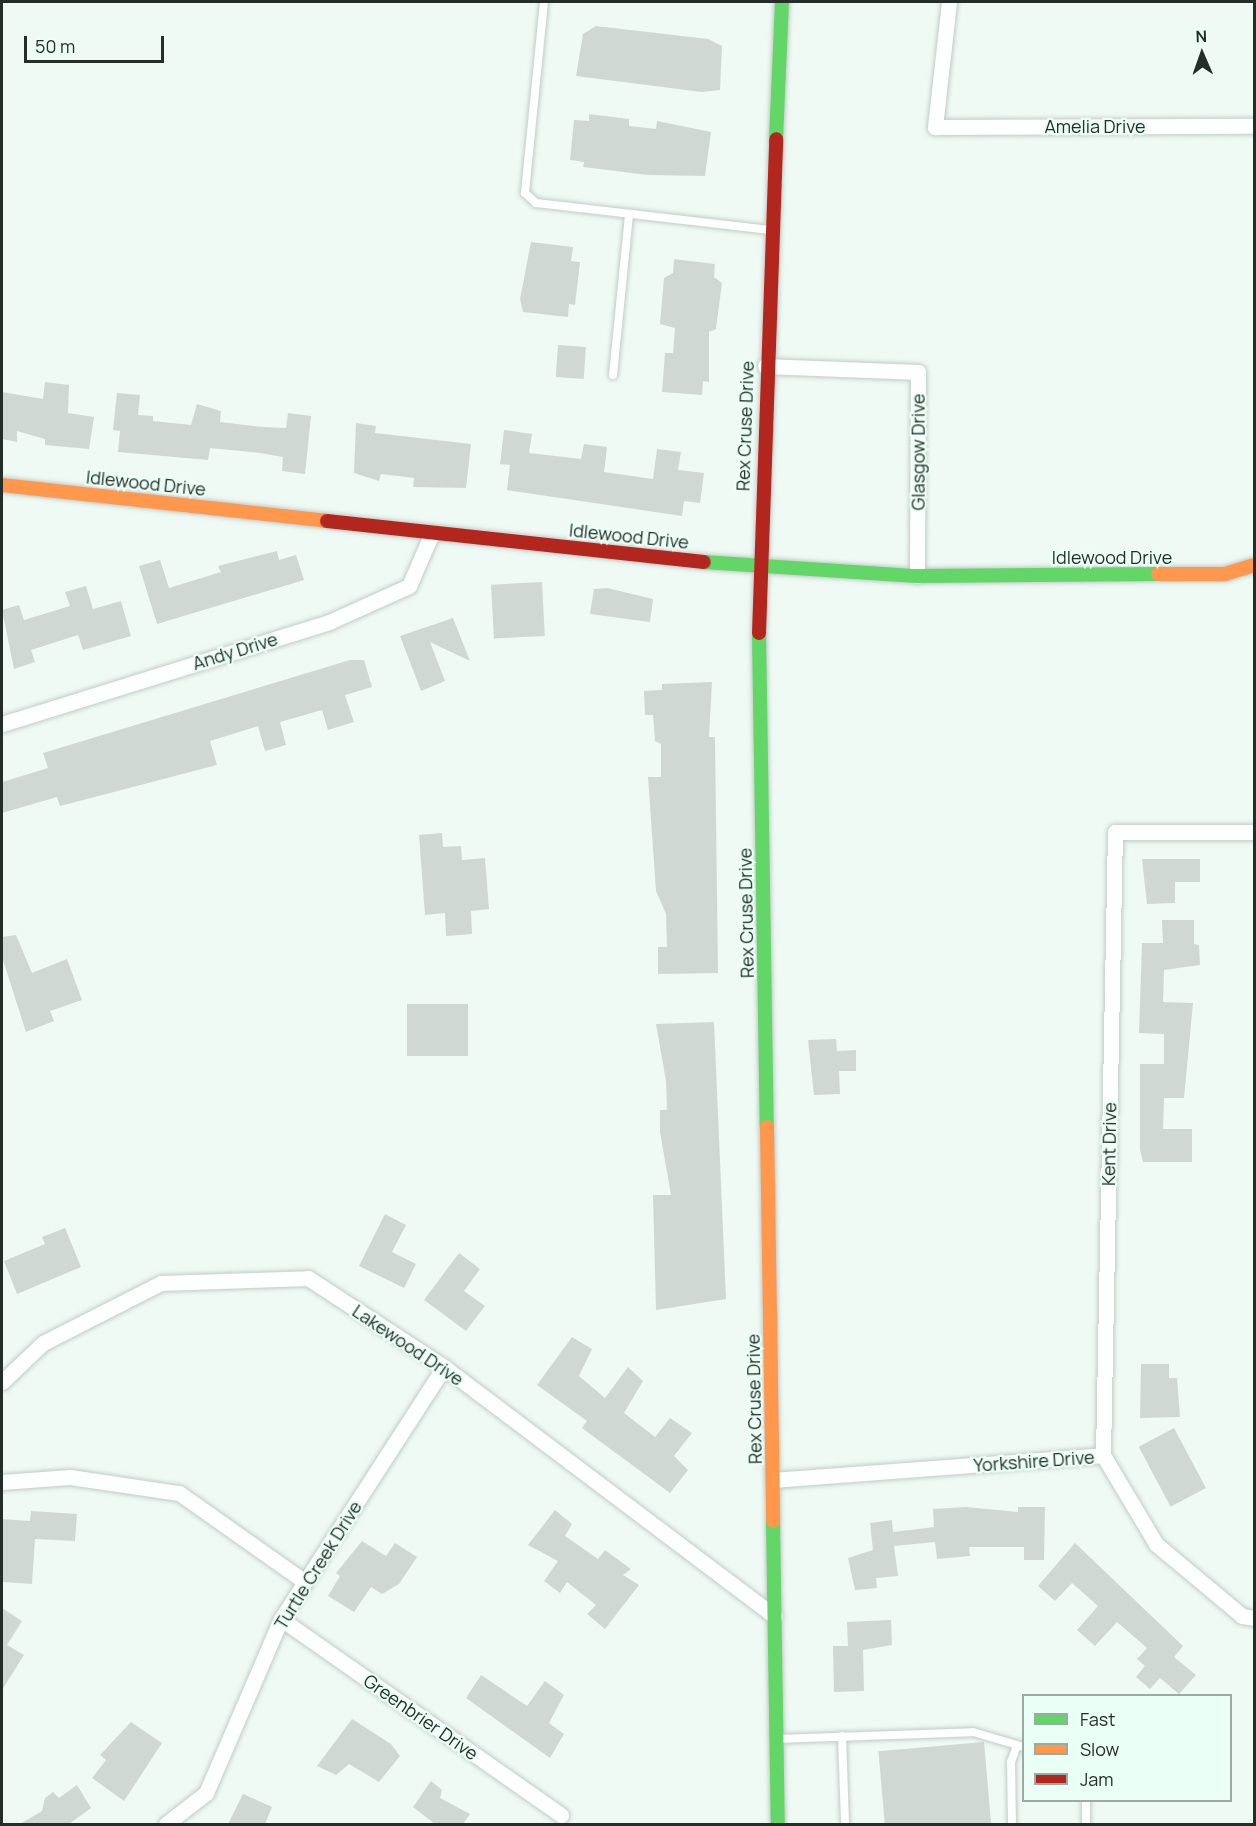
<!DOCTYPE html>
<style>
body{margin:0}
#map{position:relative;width:1256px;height:1826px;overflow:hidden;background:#effaf5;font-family:Manrope,sans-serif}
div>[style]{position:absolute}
.building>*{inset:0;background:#d0d8d4;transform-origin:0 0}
.roads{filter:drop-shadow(0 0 2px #c2cbc7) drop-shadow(0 0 2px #c2cbc7)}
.lane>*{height:8px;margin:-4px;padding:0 4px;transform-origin:4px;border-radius:4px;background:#fdfefe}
.street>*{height:15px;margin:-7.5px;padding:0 7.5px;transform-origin:7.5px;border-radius:7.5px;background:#fdfefe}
.fast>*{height:14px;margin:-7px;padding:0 7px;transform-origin:7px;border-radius:7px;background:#63d668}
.slow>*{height:14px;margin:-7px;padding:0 7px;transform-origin:7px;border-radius:7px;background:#ff974d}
.jam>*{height:14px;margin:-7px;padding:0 7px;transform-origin:7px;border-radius:7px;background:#b3261e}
span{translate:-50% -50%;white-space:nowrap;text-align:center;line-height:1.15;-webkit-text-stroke:4.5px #eafff6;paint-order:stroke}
.street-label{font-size:18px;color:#252d2a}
.frame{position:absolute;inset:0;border:3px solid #252d2a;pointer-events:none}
.legend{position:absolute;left:1022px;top:1694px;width:210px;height:108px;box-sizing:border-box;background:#eafff6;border:2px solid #9baba4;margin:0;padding:8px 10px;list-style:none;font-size:18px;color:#252d2a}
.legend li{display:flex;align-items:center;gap:12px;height:30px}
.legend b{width:30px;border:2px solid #9baba4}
.north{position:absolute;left:1172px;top:24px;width:60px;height:60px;-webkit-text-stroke:4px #eafff6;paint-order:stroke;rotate:358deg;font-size:16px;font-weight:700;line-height:24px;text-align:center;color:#252d2a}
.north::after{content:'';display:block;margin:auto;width:21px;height:27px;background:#252d2a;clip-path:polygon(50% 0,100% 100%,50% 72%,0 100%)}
.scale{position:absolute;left:24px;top:36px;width:140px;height:27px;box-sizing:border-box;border:3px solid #252d2a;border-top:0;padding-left:8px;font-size:18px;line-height:21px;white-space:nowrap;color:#252d2a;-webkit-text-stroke:4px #eafff6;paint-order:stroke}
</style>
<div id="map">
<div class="building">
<i style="clip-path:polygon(596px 26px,708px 39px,722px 46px,720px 90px,702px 92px,576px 76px,583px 34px)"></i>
<i style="clip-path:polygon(589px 114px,629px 119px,629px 126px,656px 129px,657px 121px,711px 132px,705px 176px,648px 175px,583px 167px,584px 162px,570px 160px,574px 120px,589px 121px)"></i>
<i style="clip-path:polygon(531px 242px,573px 247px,571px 261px,580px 262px,575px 305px,569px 304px,568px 317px,523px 312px,520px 299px)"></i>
<i style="clip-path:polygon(674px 259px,715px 264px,714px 277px,722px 283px,716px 329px,709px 332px,709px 382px,703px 381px,702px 395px,662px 392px,665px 353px,673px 353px,675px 328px,660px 324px,664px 278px,673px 273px)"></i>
<i style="left:558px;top:345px;width:28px;height:32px;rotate:4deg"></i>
<i style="clip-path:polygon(45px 382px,69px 385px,68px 413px,94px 417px,89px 449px,45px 445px,45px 439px,17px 431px,17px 442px,2px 439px,2px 392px,43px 399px)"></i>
<i style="clip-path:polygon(117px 393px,140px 395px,138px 415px,153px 416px,153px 421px,191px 425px,197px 404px,221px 411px,220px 422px,263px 427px,286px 428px,288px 413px,311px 416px,305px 474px,282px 471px,283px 457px,260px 453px,210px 448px,208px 460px,118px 452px,120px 431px,113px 430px)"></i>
<i style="clip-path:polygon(356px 423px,376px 426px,375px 433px,471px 444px,466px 488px,413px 487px,414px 478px,381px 474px,379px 481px,354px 473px)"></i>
<i style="clip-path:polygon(504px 430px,532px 434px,529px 453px,581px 459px,584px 444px,607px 447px,604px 472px,653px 479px,657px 449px,681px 452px,678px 470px,704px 473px,700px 503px,684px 501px,682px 516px,507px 490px,510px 465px,500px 464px)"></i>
<i style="clip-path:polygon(277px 551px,279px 560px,296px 555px,304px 580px,157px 624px,139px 566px,160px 560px,169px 588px,221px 572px,218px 566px)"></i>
<i style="left:542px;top:582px;width:54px;height:51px;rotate:87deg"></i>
<i style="clip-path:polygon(86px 586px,93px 609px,121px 601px,131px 636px,83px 650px,78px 635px,31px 650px,35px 662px,14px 669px,2px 610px,19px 605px,24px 620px,70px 606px,65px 592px)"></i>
<i style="clip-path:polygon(607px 588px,653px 599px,650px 622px,590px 614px,594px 589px)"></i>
<i style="clip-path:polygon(453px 618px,470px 661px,430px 642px,445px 681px,421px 691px,400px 636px)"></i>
<i style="clip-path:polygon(350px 660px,364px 660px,372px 687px,345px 695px,354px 722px,328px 730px,322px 710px,280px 722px,286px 745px,265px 751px,258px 726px,210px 741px,217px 765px,60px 806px,57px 797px,2px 813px,2px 782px,48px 768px,43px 753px)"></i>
<i style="clip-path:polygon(712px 682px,709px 737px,715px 737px,718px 973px,658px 974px,658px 947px,667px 947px,666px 914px,656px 891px,648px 777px,661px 777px,661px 744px,655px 741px,653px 715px,645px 715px,644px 691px,662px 690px,662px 684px)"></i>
<i style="clip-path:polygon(442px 833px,443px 847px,461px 846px,462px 860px,485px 858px,489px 909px,471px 911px,472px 934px,446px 936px,445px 913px,425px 915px,419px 835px)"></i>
<i style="clip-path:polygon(1142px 859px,1200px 859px,1200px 882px,1175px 882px,1175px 903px,1147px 904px)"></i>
<i style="clip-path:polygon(1162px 920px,1194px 920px,1194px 944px,1199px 945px,1200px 965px,1164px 970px,1163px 1002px,1193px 1003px,1184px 1098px,1164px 1098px,1163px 1129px,1192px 1129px,1192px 1162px,1143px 1162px,1140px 1150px,1140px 1064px,1164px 1064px,1164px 1034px,1139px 1033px,1142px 943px,1163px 943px)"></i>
<i style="clip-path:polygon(16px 935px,32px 973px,67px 959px,82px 1000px,50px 1011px,54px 1021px,26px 1032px,2px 957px,2px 937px)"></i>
<i style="left:407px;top:1004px;width:61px;height:52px"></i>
<i style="clip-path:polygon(714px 1022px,726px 1299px,656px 1310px,653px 1195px,671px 1195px,660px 1132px,660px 1110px,667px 1110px,666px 1081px,656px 1024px)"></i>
<i style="clip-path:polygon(836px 1039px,837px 1051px,856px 1050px,856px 1071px,839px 1071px,840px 1094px,814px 1095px,808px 1040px)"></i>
<i style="clip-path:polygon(385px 1214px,406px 1225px,392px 1252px,416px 1264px,404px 1288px,359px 1266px)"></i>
<i style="clip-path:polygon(65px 1228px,81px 1267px,17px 1294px,4px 1261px,45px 1244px,42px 1237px)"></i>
<i style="clip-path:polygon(459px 1253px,480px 1269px,464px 1291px,485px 1306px,466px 1331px,424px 1300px)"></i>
<i style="clip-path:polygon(572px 1337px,592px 1349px,579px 1376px,605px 1398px,628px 1367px,643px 1381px,624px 1413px,655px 1437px,670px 1418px,692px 1433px,674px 1456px,688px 1470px,670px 1493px,582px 1428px,587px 1421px,537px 1385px)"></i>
<i style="clip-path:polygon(1141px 1364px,1169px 1364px,1169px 1378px,1177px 1378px,1180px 1417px,1140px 1418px)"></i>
<i style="left:1174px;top:1428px;width:68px;height:40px;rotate:62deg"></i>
<i style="clip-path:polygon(966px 1507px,1018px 1512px,1018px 1507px,1045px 1507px,1044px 1560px,1024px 1560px,1024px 1547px,969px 1547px,970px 1556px,937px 1559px,935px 1542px,894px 1546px,898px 1576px,876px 1578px,877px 1588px,855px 1590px,848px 1558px,873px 1550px,870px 1523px,892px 1520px,893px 1532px,934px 1527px,933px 1509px)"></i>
<i style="clip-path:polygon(555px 1510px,572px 1524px,565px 1536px,598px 1559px,605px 1550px,631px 1569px,623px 1575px,639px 1585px,605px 1629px,587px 1614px,596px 1605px,567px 1582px,560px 1593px,544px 1581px,558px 1561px,528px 1545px)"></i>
<i style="clip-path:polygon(31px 1511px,77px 1514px,75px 1541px,35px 1539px,32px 1584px,2px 1582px,2px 1519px,30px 1521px)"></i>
<i style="clip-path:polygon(362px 1541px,386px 1556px,395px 1543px,417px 1557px,399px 1584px,382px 1594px,371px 1587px,354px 1612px,328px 1596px,340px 1576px,336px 1573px)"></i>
<i style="clip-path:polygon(1075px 1543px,1183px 1646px,1174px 1657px,1196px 1675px,1179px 1694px,1160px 1678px,1150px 1689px,1136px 1677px,1145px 1666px,1137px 1659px,1147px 1648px,1117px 1622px,1095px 1646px,1077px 1630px,1098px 1606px,1072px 1583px,1055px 1601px,1038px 1586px)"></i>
<i style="clip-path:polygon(2px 1608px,22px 1621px,7px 1645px,24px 1655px,2px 1690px)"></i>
<i style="clip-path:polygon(891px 1620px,892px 1645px,863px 1650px,864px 1691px,834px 1692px,833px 1646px,848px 1646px,847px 1622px)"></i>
<i style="clip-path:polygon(481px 1675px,527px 1706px,545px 1681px,564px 1695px,549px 1723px,564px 1734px,550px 1758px,466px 1698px)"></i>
<i style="clip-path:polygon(352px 1719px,391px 1744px,400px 1756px,379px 1782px,349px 1764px,336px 1775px,317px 1766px)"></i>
<i style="clip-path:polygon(131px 1722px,162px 1743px,124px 1801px,92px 1778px,106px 1760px,100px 1755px)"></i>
<i style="left:984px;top:1742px;width:82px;height:106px;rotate:85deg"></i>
<i style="clip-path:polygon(431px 1781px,442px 1790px,440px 1798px,470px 1814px,463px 1824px,435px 1824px,413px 1807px)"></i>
<i style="clip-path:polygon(77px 1785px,91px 1808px,69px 1824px,20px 1824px,42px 1811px,45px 1798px,53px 1792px,59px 1798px)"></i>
<i style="clip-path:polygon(243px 1794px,272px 1807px,265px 1824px,228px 1824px)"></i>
</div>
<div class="roads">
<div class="lane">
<i style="left:544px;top:2px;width:192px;rotate:95.7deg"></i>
<i style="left:525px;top:193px;width:15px;rotate:42deg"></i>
<i style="left:536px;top:203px;width:236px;rotate:6.6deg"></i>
<i style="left:613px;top:375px;width:162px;rotate:-84.3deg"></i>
<i style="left:842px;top:1736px;width:88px;rotate:88deg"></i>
<i style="left:777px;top:1739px;width:196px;rotate:-2deg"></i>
<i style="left:973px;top:1732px;width:53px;rotate:16.4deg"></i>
<i style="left:1086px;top:1800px;width:24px;rotate:90deg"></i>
<i style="left:1012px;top:1824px;width:62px;rotate:-90.9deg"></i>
<i style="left:1011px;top:1762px;width:15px;rotate:-70deg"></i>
</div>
<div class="street">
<i style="left:949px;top:2px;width:126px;rotate:96.4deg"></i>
<i style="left:935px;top:127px;width:319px;rotate:-0.2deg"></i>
<i style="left:765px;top:366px;width:153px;rotate:2.2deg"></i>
<i style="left:918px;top:372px;width:204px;rotate:90.3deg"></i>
<i style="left:2px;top:724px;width:343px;rotate:-17.3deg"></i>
<i style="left:329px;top:622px;width:88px;rotate:-24.2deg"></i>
<i style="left:409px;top:586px;width:58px;rotate:-66.5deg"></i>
<i style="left:2px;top:1382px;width:57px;rotate:-43.6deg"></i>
<i style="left:43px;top:1343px;width:132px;rotate:-27deg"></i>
<i style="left:161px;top:1283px;width:147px;rotate:-1.9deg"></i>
<i style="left:308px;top:1278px;width:163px;rotate:33.2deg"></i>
<i style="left:444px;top:1367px;width:414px;rotate:37deg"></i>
<i style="left:1103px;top:1455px;width:623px;rotate:-88.9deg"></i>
<i style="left:1115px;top:832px;width:139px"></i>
<i style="left:1103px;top:1455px;width:104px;rotate:59.2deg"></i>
<i style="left:1156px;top:1544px;width:112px;rotate:39.9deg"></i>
<i style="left:1242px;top:1616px;width:12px;rotate:9deg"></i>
<i style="left:773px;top:1480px;width:331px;rotate:-4.3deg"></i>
<i style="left:2px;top:1482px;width:68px;rotate:-4.2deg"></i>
<i style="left:70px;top:1477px;width:110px;rotate:8.4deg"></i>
<i style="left:179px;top:1493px;width:154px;rotate:35.2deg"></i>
<i style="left:281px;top:1619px;width:342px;rotate:35deg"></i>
<i style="left:166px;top:1824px;width:51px;rotate:-37.8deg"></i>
<i style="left:206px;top:1793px;width:189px;rotate:-66.7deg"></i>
<i style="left:281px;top:1619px;width:300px;rotate:-57.1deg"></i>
</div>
<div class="fast">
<i style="left:776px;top:139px;width:137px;rotate:-87.5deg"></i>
<i style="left:704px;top:562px;width:213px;rotate:3.8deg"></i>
<i style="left:917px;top:576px;width:241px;rotate:-0.5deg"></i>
<i style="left:759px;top:633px;width:494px;rotate:89.1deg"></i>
<i style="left:773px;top:1521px;width:303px;rotate:89.1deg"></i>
</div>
<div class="slow">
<i style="left:2px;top:485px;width:327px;rotate:6.3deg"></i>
<i style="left:1158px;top:574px;width:67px"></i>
<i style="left:1225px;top:574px;width:30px;rotate:-17deg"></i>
<i style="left:767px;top:1127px;width:394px;rotate:89.1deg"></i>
</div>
<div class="jam">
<i style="left:327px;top:521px;width:379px;rotate:6.2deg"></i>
<i style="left:759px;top:633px;width:494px;rotate:-88deg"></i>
</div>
</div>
<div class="street-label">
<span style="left:1095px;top:126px">Amelia Drive</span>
<span style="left:745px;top:426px;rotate:-88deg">Rex Cruse Drive</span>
<span style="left:918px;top:452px;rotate:-90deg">Glasgow Drive</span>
<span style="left:146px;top:483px;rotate:6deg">Idlewood Drive</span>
<span style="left:629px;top:536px;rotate:6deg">Idlewood Drive</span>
<span style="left:1112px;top:557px">Idlewood Drive</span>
<span style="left:235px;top:651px;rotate:-17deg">Andy Drive</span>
<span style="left:746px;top:913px;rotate:-91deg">Rex Cruse Drive</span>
<span style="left:1109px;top:1144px;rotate:-89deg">Kent Drive</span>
<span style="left:408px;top:1345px;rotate:34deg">Lakewood Drive</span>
<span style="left:754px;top:1399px;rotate:-91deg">Rex Cruse Drive</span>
<span style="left:1034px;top:1461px;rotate:-4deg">Yorkshire Drive</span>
<span style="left:318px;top:1565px;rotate:-58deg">Turtle Creek Drive</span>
<span style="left:421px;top:1717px;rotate:35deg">Greenbrier Drive</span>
</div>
<div class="frame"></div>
<ul class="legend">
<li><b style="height:8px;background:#63d668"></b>Fast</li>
<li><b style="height:8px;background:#ff974d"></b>Slow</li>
<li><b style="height:8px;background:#b3261e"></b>Jam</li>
</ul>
<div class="north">N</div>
<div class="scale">50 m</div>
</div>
